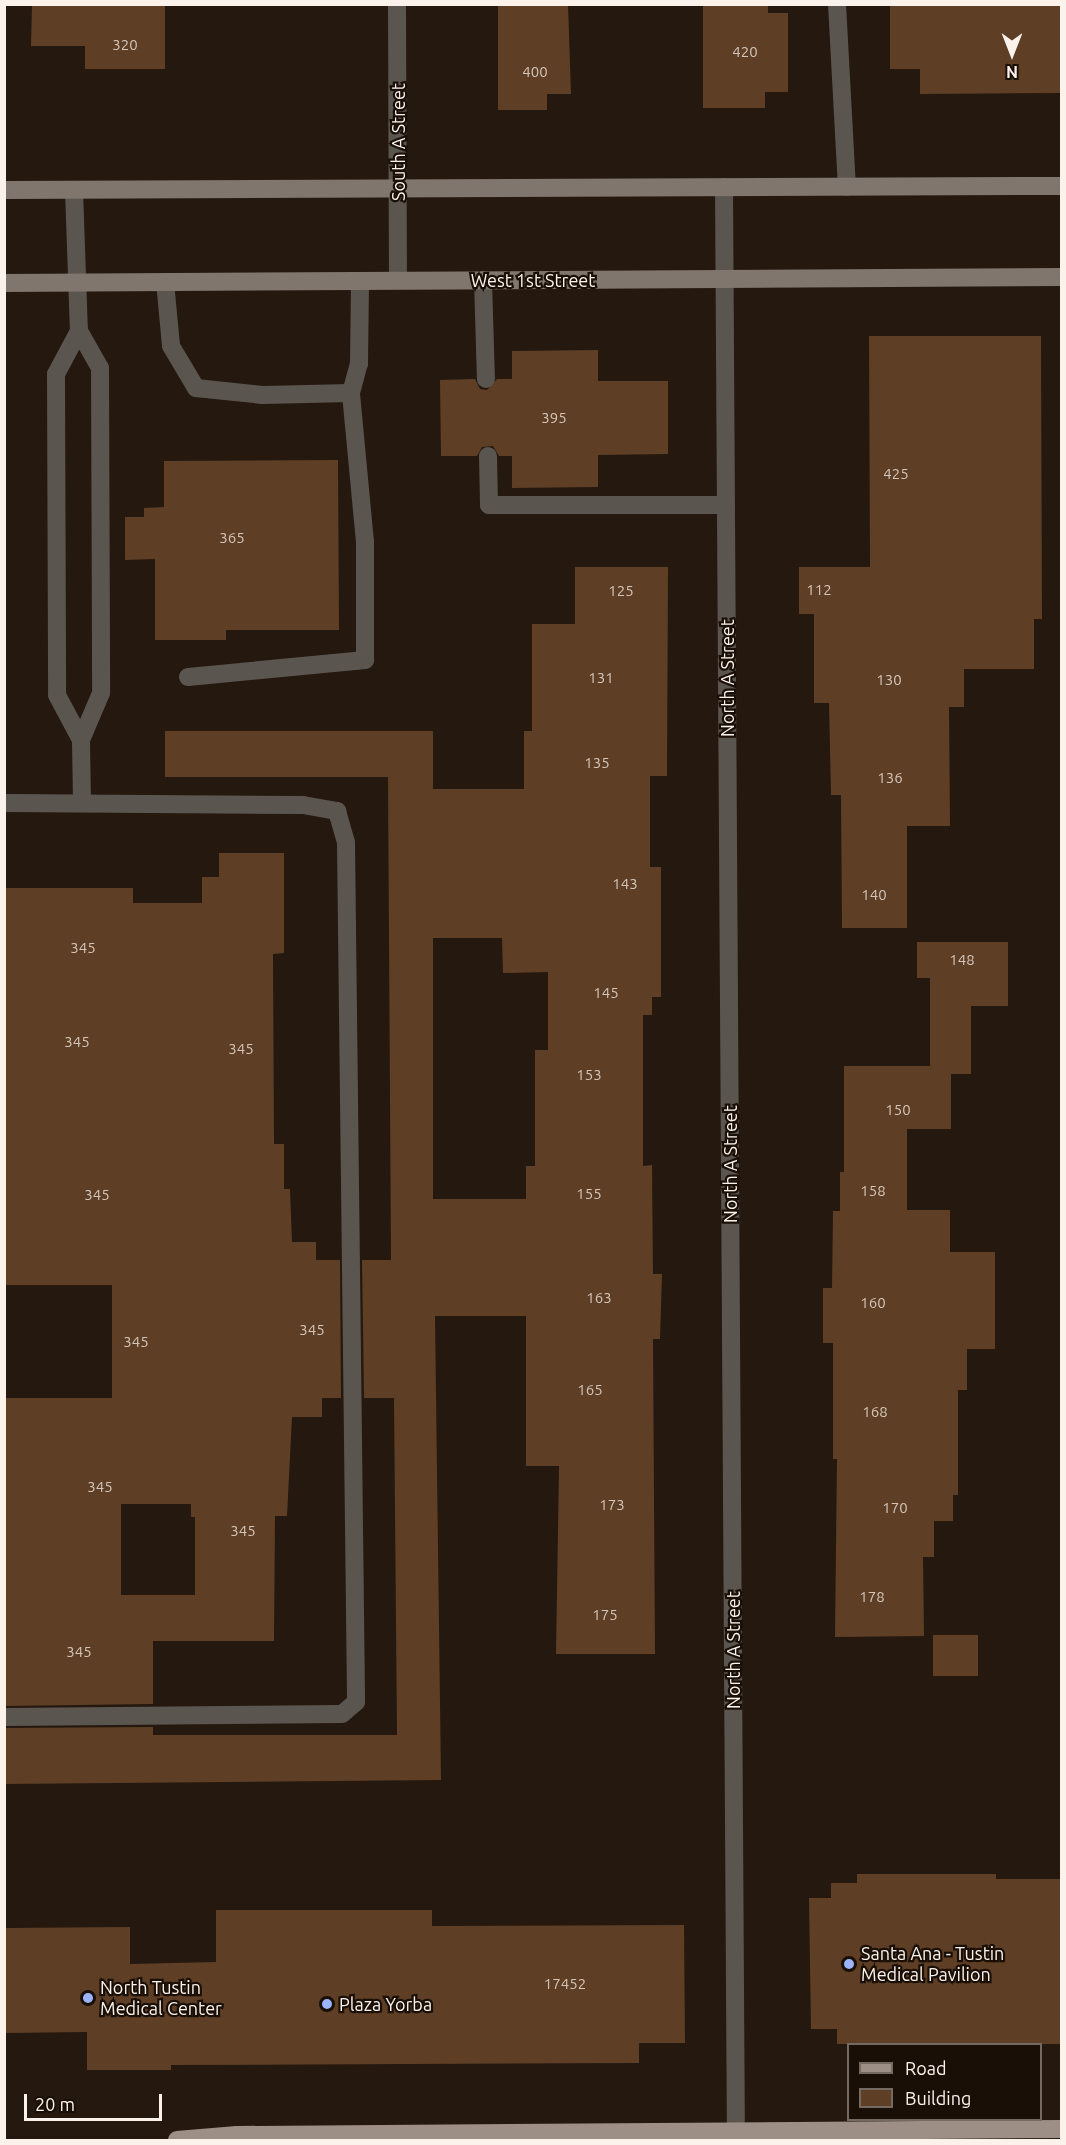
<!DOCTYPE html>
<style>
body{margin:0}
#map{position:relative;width:1066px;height:2145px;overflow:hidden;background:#24180f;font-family:Ubuntu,sans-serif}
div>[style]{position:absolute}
.building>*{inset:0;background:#5e3f25;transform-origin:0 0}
.lane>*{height:18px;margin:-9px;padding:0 9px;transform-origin:9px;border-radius:9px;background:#5b5550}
.street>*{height:18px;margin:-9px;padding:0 9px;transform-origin:9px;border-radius:9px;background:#5b5550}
.secondary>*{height:18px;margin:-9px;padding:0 9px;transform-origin:9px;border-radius:9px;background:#80766e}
.primary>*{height:18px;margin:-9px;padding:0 9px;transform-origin:9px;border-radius:9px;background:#9d8f85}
.dots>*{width:16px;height:16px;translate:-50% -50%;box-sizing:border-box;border:3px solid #1a0f06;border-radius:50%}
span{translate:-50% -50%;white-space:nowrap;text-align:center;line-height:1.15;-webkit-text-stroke:4.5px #1a0f06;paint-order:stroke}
.number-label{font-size:15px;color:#d4c5ba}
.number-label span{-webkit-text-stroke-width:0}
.street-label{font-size:18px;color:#fbf2ec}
.poi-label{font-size:18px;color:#fbf2ec}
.left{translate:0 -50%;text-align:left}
.frame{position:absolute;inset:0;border:6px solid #fbf2ec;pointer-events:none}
.legend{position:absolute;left:847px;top:2043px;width:195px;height:78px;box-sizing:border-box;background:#1a0f06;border:2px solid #746a62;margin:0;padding:8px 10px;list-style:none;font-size:18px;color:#fbf2ec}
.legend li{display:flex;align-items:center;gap:12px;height:30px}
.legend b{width:30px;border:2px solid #746a62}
.north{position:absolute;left:982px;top:24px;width:60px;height:60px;-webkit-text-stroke:4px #1a0f06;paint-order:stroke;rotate:180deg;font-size:16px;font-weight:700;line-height:24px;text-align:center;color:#fbf2ec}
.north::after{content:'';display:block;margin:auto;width:21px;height:27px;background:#fbf2ec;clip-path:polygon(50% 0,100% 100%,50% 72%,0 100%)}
.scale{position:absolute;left:24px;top:2094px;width:138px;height:27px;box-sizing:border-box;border:3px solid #fbf2ec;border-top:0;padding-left:8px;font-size:18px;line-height:21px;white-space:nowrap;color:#fbf2ec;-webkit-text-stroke:4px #1a0f06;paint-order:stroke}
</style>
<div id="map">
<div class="building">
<i style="clip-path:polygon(32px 4px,165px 4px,165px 69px,85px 69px,85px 46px,31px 46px)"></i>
<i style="clip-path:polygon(498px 4px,568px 4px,571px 94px,547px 94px,547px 110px,498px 110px)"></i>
<i style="clip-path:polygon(703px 4px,768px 4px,768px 13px,788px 13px,788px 92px,765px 92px,765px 108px,703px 108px)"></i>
<i style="clip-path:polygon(890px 4px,1062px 4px,1062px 93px,920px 94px,920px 69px,890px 69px)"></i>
<i style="clip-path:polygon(869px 336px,1041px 336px,1042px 619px,1034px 619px,1034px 669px,964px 669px,964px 707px,949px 707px,950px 826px,907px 826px,907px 928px,842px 928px,841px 795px,831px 795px,829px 703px,814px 703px,814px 614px,799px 614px,799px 567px,870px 567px)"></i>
<i style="clip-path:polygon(598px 350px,598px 381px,668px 381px,668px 454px,598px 455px,598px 487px,512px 488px,512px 456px,499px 456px,493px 446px,482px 447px,477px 456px,441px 456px,440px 380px,475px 379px,480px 389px,487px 390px,497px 379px,512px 379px,512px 351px)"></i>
<i style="clip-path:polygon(338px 460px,339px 630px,226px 630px,226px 640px,155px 640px,155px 559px,125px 560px,125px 517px,144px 517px,144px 508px,164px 507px,164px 461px)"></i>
<i style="clip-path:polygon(evenodd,575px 567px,668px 567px,667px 776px,650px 776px,650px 867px,661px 867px,661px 997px,652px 997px,652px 1015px,643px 1015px,643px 1166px,652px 1165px,653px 1274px,662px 1274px,660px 1339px,653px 1339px,655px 1654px,556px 1654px,559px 1466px,526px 1466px,526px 1316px,435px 1316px,441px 1780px,4px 1784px,4px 1728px,153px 1727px,153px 1735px,397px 1735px,394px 1398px,364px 1398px,362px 1260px,391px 1260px,388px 777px,165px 777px,165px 731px,433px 731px,433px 789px,524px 789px,524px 731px,532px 731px,532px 624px,575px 624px,575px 567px,433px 938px,502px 938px,503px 973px,548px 972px,548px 1050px,535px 1050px,535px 1166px,526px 1166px,526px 1199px,433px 1199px,433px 938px)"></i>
<i style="clip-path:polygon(evenodd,219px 853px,284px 853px,284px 953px,273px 954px,274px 1144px,284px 1144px,284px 1189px,290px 1189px,292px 1242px,316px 1242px,316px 1260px,340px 1260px,341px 1398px,322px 1398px,322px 1417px,292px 1417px,287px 1516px,275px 1516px,274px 1641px,153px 1641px,153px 1704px,4px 1706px,4px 1398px,112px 1398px,112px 1285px,4px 1285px,4px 888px,133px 888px,133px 903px,202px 903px,202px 877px,219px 877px,219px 853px,121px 1504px,191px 1504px,191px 1517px,195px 1517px,195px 1595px,121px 1595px,121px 1504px)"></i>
<i style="clip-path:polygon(917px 942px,1008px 942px,1008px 1006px,971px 1006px,971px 1074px,951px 1074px,951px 1129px,907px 1129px,907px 1210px,950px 1210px,950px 1252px,995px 1252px,995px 1349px,967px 1349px,967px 1390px,958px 1390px,958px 1495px,953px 1495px,953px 1521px,934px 1521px,934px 1557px,923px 1557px,924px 1636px,835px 1637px,837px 1459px,833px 1459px,833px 1343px,823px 1343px,823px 1288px,832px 1288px,833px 1211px,840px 1211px,840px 1172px,844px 1172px,844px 1066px,930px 1066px,930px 978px,917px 978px)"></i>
<i style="left:978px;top:1635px;width:41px;height:45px;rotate:90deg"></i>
<i style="clip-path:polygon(857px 1874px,996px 1874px,996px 1879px,1062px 1879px,1062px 2044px,837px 2044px,837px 2029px,811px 2029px,809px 1898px,831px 1898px,831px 1883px,857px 1883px)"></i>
<i style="clip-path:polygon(216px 1910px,432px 1910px,432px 1926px,684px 1925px,685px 2043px,639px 2043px,639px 2063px,171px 2065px,171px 2070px,87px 2070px,87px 2032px,4px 2033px,4px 1928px,130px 1927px,130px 1964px,216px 1962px)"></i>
</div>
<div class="lane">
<i style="left:837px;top:4px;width:183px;rotate:86.9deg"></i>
<i style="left:74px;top:190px;width:141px;rotate:88deg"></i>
<i style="left:79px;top:331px;width:49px;rotate:118.1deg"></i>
<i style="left:56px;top:374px;width:321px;rotate:89.8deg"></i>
<i style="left:57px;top:695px;width:51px;rotate:61.9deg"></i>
<i style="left:483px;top:280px;width:99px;rotate:88.3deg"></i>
<i style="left:165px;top:282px;width:64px;rotate:84.6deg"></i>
<i style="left:171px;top:346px;width:49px;rotate:59.2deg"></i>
<i style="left:196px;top:388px;width:67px;rotate:6deg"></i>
<i style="left:263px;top:395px;width:88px;rotate:-1.3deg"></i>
<i style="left:351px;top:393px;width:30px;rotate:-75deg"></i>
<i style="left:359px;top:364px;width:83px;rotate:-89.3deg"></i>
<i style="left:79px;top:331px;width:43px;rotate:60.4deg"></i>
<i style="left:100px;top:368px;width:325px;rotate:89.8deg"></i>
<i style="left:101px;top:693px;width:51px;rotate:113.1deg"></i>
<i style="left:81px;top:740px;width:63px;rotate:89.1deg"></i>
<i style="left:488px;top:456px;width:49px;rotate:88.8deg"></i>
<i style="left:489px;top:505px;width:236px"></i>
<i style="left:188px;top:677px;width:178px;rotate:-5.5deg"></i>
<i style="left:365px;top:660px;width:118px;rotate:-90deg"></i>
<i style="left:365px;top:542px;width:150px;rotate:-95.4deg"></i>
<i style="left:4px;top:803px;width:299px;rotate:0.4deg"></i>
<i style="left:303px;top:805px;width:35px;rotate:10deg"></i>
<i style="left:337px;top:811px;width:32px;rotate:74deg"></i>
<i style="left:346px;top:842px;width:860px;rotate:89.33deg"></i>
<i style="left:356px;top:1702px;width:18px;rotate:139deg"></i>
<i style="left:342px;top:1714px;width:338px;rotate:179.5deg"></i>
</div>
<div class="street">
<i style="left:397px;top:4px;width:276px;rotate:89.8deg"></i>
<i style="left:724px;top:187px;width:1953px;rotate:89.65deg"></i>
</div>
<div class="secondary">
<i style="left:4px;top:190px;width:1058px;rotate:-0.22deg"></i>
<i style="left:4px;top:283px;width:1058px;rotate:-0.32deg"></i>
</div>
<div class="primary">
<i style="left:177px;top:2140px;width:60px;rotate:-4.8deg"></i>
<i style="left:237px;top:2135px;width:825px;rotate:-0.42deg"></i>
</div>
<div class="dots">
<i style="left:849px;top:1964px;background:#9bb4fd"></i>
<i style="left:88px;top:1998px;background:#9bb4fd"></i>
<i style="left:327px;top:2004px;background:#9bb4fd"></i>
</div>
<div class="number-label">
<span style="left:125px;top:45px">320</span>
<span style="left:745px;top:52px">420</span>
<span style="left:535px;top:72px">400</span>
<span style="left:554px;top:418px">395</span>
<span style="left:896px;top:474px">425</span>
<span style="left:232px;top:538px">365</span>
<span style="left:819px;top:590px">112</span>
<span style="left:621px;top:591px">125</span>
<span style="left:601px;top:678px">131</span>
<span style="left:889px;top:680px">130</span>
<span style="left:597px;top:763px">135</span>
<span style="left:890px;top:778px">136</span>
<span style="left:625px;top:884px">143</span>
<span style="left:874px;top:895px">140</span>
<span style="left:83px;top:948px">345</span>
<span style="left:962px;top:960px">148</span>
<span style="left:606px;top:993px">145</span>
<span style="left:77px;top:1042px">345</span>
<span style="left:241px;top:1049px">345</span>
<span style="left:589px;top:1075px">153</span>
<span style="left:898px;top:1110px">150</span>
<span style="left:873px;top:1191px">158</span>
<span style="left:589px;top:1194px">155</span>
<span style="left:97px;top:1195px">345</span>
<span style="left:599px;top:1298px">163</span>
<span style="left:873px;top:1303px">160</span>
<span style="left:312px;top:1330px">345</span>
<span style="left:136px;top:1342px">345</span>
<span style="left:590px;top:1390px">165</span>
<span style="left:875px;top:1412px">168</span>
<span style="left:100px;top:1487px">345</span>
<span style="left:612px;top:1505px">173</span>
<span style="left:895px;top:1508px">170</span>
<span style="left:243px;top:1531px">345</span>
<span style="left:872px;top:1597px">178</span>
<span style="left:605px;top:1615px">175</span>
<span style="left:79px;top:1652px">345</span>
<span style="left:565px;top:1984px">17452</span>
</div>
<div class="street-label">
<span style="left:398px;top:142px;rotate:-90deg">South A Street</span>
<span style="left:533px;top:280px">West 1st Street</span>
<span style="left:727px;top:678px;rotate:-90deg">North A Street</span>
<span style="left:730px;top:1164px;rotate:-90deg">North A Street</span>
<span style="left:733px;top:1650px;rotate:-90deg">North A Street</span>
</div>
<div class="poi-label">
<span class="left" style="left:861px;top:1964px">Santa Ana - Tustin<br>Medical Pavilion</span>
<span class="left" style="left:100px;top:1998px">North Tustin<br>Medical Center</span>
<span class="left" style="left:339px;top:2004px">Plaza Yorba</span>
</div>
<div class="frame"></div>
<ul class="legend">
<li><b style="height:8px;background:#9d8f85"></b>Road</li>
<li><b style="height:16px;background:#5e3f25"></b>Building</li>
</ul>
<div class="north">N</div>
<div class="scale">20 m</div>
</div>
